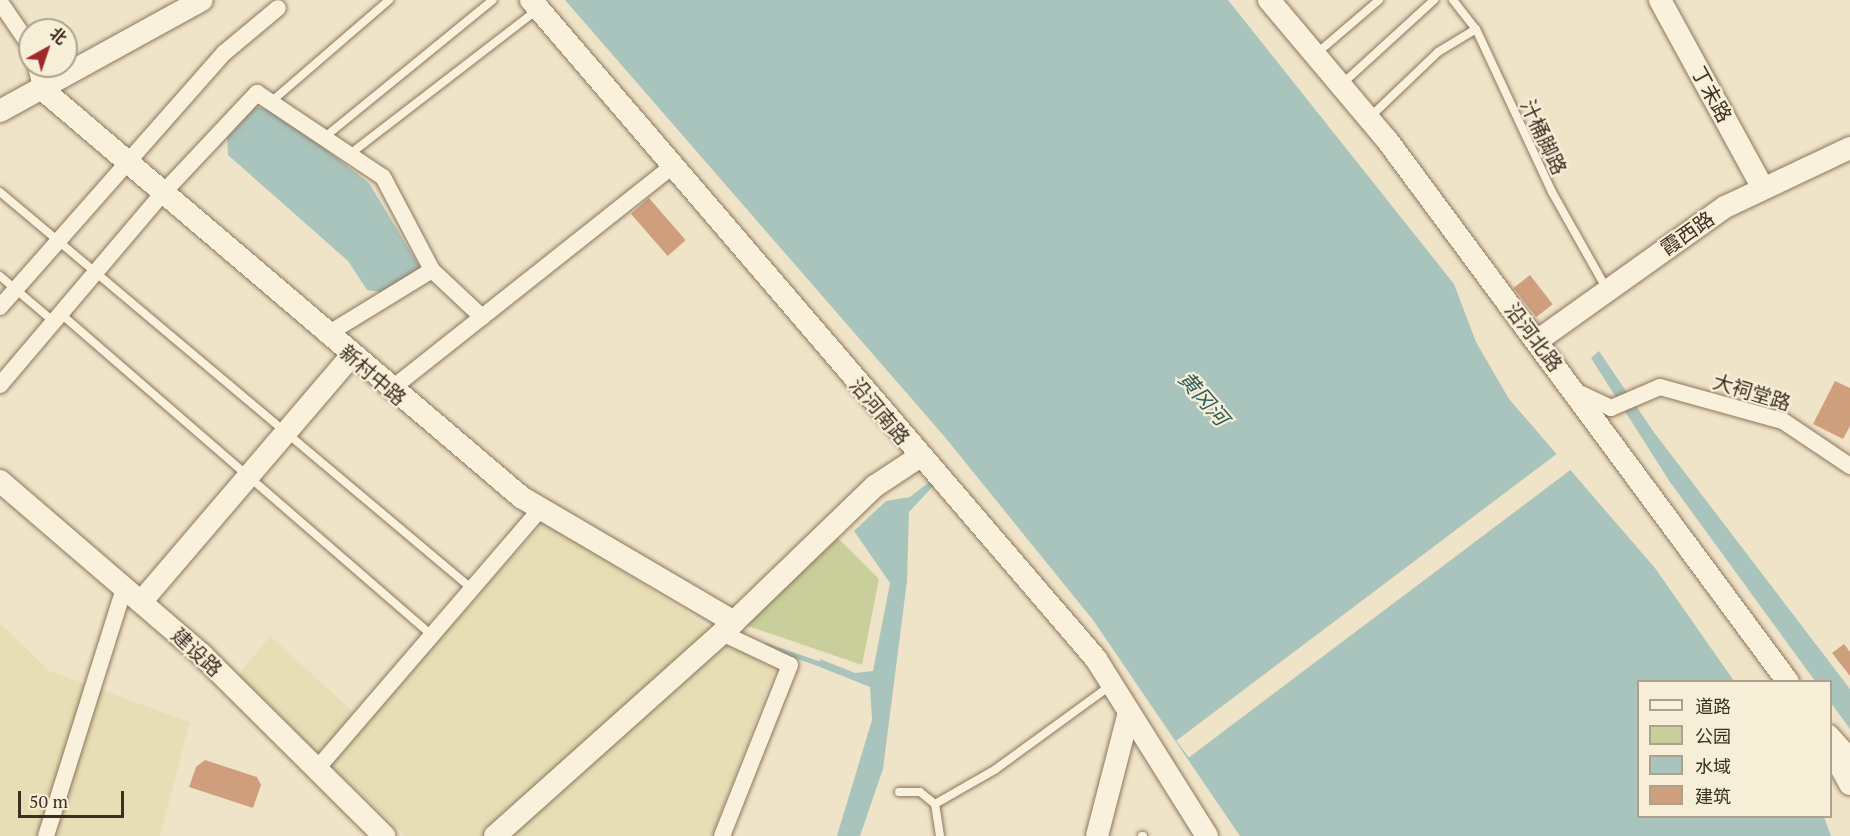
<!DOCTYPE html>
<meta charset="utf-8">
<style>
body{margin:0}
#map{position:relative;width:1850px;height:836px;overflow:hidden;background:#f0e4c8;font-family:"PT Serif","Noto Sans SC",serif}
div>[style]{position:absolute}
.farmland>*{inset:0;background:#e6deb5}
.green>*{inset:0;background:#c9cf9b}
.water>*{inset:0;background:#a9c4bc}
.pier>*{inset:0;background:#f0e4c8;transform-origin:0 0}
.stream>*{height:4.5px;margin:-2.25px;padding:0 2.25px;transform-origin:2.25px;border-radius:2.25px;background:#a9c4bc}
.building>*{inset:0;background:#cf9f7d;transform-origin:0 0}
.roads{filter:drop-shadow(0 0 2px #8d765c) drop-shadow(0 0 2px #8d765c)}
.lane>*{height:8px;margin:-4px;padding:0 4px;transform-origin:4px;border-radius:4px;background:#faf1dc}
.street>*{height:16px;margin:-8px;padding:0 8px;transform-origin:8px;border-radius:8px;background:#faf1dc}
.secondary>*{height:22px;margin:-11px;padding:0 11px;transform-origin:11px;border-radius:11px;background:#faf1dc}
span{translate:-50% -50%;white-space:nowrap;text-align:center;line-height:1.15;-webkit-text-stroke:4.5px #f7eed8;paint-order:stroke}
.street-label{font-size:20px;color:#3d2e20}
.water-label{font-size:21px;color:#2f5d5a;font-style:italic}
.legend{position:absolute;left:1637px;top:680px;width:195px;height:138px;box-sizing:border-box;background:#f7eed8;border:2px solid #ada18e;margin:0;padding:8px 10px;list-style:none;font-size:18px;color:#3d2e20}
.legend li{display:flex;align-items:center;gap:12px;height:30px}
.legend b{width:30px;border:2px solid #ada18e}
.north{position:absolute;left:18px;top:18px;width:60px;height:60px;box-sizing:border-box;background:#f7eed8;border:2px solid #ada18e;border-radius:50%;rotate:40deg;font-size:16px;font-weight:700;line-height:24px;text-align:center;color:#3d2e20}
.north::after{content:'';display:block;margin:auto;width:21px;height:27px;background:#9e2a2b;clip-path:polygon(50% 0,100% 100%,50% 72%,0 100%)}
.scale{position:absolute;left:18px;top:791px;width:106px;height:27px;box-sizing:border-box;border:3px solid #3d2e20;border-top:0;padding-left:8px;font-size:18px;line-height:21px;white-space:nowrap;color:#3d2e20;-webkit-text-stroke:4px #f7eed8;paint-order:stroke}
</style>
<div id="map">
<div class="farmland">
<i style="clip-path:polygon(546px 520px,774px 671px,712px 836px,406px 836px,236px 678px,270px 636px,364px 722px)"></i>
<i style="clip-path:polygon(0 623px,49px 671px,190px 722px,160px 836px,0 836px)"></i>
</div>
<div class="green">
<i style="clip-path:polygon(837px 537px,879px 579px,862px 665px,745px 625px)"></i>
</div>
<div class="water">
<i style="clip-path:polygon(565px 0,1228px 0,1454px 284px,1476px 342px,1509px 399px,1655px 568px,1734px 681px,1638px 682px,1638px 816px,1824px 817px,1831px 836px,1240px 836px,1093px 620px,944px 436px)"></i>
<i style="clip-path:polygon(253px 106px,276px 111px,369px 183px,421px 269px,380px 292px,367px 290px,348px 261px,228px 155px,227px 135px)"></i>
<i style="clip-path:polygon(1599px 351px,1653px 431px,1850px 689px,1850px 729px,1831px 703px,1830px 682px,1815px 681px,1670px 482px,1591px 358px)"></i>
<i style="clip-path:polygon(933px 479px,936px 483px,909px 512px,907px 581px,883px 769px,860px 836px,837px 836px,872px 720px,870px 687px,820px 667px,820px 659px,855px 673px,873px 671px,890px 583px,854px 531px,886px 501px,910px 497px)"></i>
</div>
<div class="pier">
<i style="left:1558px;top:453px;width:21px;height:478px;rotate:53deg"></i>
</div>
<div class="stream">
<i style="left:766px;top:645px;width:60px;rotate:19.3deg"></i>
</div>
<div class="building">
<i style="left:649px;top:198px;width:56px;height:24px;rotate:49deg"></i>
<i style="left:1530px;top:275px;width:37px;height:21px;rotate:52deg"></i>
<i style="clip-path:polygon(1835px 381px,1850px 388px,1850px 426px,1843px 439px,1813px 424px)"></i>
<i style="clip-path:polygon(1844px 644px,1850px 652px,1850px 676px,1832px 653px)"></i>
<i style="clip-path:polygon(205px 760px,257px 777px,261px 785px,253px 808px,189px 787px,196px 767px)"></i>
</div>
<div class="roads">
<div class="lane">
<i style="left:1453px;top:0;width:37px;rotate:52deg"></i>
<i style="left:1476px;top:29px;width:180px;rotate:65deg"></i>
<i style="left:1552px;top:192px;width:110px;rotate:60.6deg"></i>
<i style="left:1316px;top:54px;width:83px;rotate:-40.6deg"></i>
<i style="left:1342px;top:84px;width:125px;rotate:-42.4deg"></i>
<i style="left:272px;top:101px;width:155px;rotate:-40.8deg"></i>
<i style="left:1369px;top:118px;width:95px;rotate:-43.7deg"></i>
<i style="left:1438px;top:52px;width:44px;rotate:-31.2deg"></i>
<i style="left:326px;top:136px;width:215px;rotate:-39.2deg"></i>
<i style="left:350px;top:154px;width:237px;rotate:-37.6deg"></i>
<i style="left:0;top:192px;width:615px;rotate:40.06deg"></i>
<i style="left:0;top:276px;width:71px;rotate:40.4deg"></i>
<i style="left:61px;top:314px;width:488px;rotate:40.9deg"></i>
<i style="left:899px;top:792px;width:21px"></i>
<i style="left:920px;top:792px;width:19px;rotate:39deg"></i>
<i style="left:935px;top:804px;width:32px;rotate:81deg"></i>
<i style="left:935px;top:804px;width:70px;rotate:-29.8deg"></i>
<i style="left:996px;top:769px;width:142px;rotate:-36.1deg"></i>
<i style="left:1142px;top:836px;width:1px"></i>
</div>
<div class="street">
<i style="left:0;top:2px;width:53px;rotate:55.7deg"></i>
<i style="left:36px;top:66px;width:23px;rotate:77deg"></i>
<i style="left:0;top:307px;width:339px;rotate:-48.6deg"></i>
<i style="left:224px;top:53px;width:70px;rotate:-39.8deg"></i>
<i style="left:326px;top:335px;width:124px;rotate:-31.5deg"></i>
<i style="left:0;top:385px;width:250px;rotate:-49.7deg"></i>
<i style="left:162px;top:194px;width:139px;rotate:-46.8deg"></i>
<i style="left:257px;top:93px;width:151px;rotate:33.7deg"></i>
<i style="left:383px;top:177px;width:105px;rotate:62.2deg"></i>
<i style="left:432px;top:270px;width:69px;rotate:43.2deg"></i>
<i style="left:390px;top:390px;width:359px;rotate:-38.4deg"></i>
<i style="left:1575px;top:391px;width:40px;rotate:25deg"></i>
<i style="left:1611px;top:408px;width:53px;rotate:-23.2deg"></i>
<i style="left:1660px;top:387px;width:128px;rotate:15.5deg"></i>
<i style="left:1783px;top:421px;width:81px;rotate:33.9deg"></i>
<i style="left:722px;top:633px;width:75px;rotate:25.2deg"></i>
<i style="left:790px;top:665px;width:184px;rotate:111.7deg"></i>
<i style="left:1830px;top:733px;width:30px;rotate:48deg"></i>
<i style="left:316px;top:770px;width:345px;rotate:-49.3deg"></i>
<i style="left:46px;top:836px;width:260px;rotate:-72.5deg"></i>
</div>
<div class="secondary">
<i style="left:531px;top:0;width:868px;rotate:49.39deg"></i>
<i style="left:1096px;top:659px;width:209px;rotate:57.9deg"></i>
<i style="left:1269px;top:0;width:183px;rotate:49.9deg"></i>
<i style="left:1387px;top:140px;width:674px;rotate:53.5deg"></i>
<i style="left:1660px;top:0;width:214px;rotate:61.3deg"></i>
<i style="left:41px;top:88px;width:631px;rotate:40.43deg"></i>
<i style="left:521px;top:497px;width:247px;rotate:30.4deg"></i>
<i style="left:0;top:111px;width:230px;rotate:-28.8deg"></i>
<i style="left:1537px;top:341px;width:231px;rotate:-35.5deg"></i>
<i style="left:1725px;top:207px;width:138px;rotate:-25.3deg"></i>
<i style="left:0;top:481px;width:267px;rotate:40.7deg"></i>
<i style="left:202px;top:655px;width:257px;rotate:44.8deg"></i>
<i style="left:141px;top:602px;width:323px;rotate:-49.5deg"></i>
<i style="left:1830px;top:747px;width:42px;rotate:61.6deg"></i>
<i style="left:495px;top:836px;width:321px;rotate:-41.8deg"></i>
<i style="left:734px;top:622px;width:196px;rotate:-44deg"></i>
<i style="left:875px;top:486px;width:53px;rotate:-33.4deg"></i>
<i style="left:1097px;top:836px;width:128px;rotate:-75.5deg"></i>
</div>
</div>
<div class="street-label">
<span style="left:1712px;top:94px;rotate:61deg">丁未路</span>
<span style="left:1544px;top:137px;rotate:65deg">汁桶脚路</span>
<span style="left:1687px;top:233px;rotate:-35deg">霞西路</span>
<span style="left:1534px;top:337px;rotate:53deg">沿河北路</span>
<span style="left:373px;top:375px;rotate:41deg">新村中路</span>
<span style="left:1752px;top:392px;rotate:17deg">大祠堂路</span>
<span style="left:880px;top:411px;rotate:50deg">沿河南路</span>
<span style="left:197px;top:652px;rotate:43deg">建设路</span>
</div>
<div class="water-label">
<span style="left:1204px;top:398px;rotate:49deg">黄冈河</span>
</div>
<ul class="legend">
<li><b style="height:8px;background:#faf1dc"></b>道路</li>
<li><b style="height:16px;background:#c9cf9b"></b>公园</li>
<li><b style="height:16px;background:#a9c4bc"></b>水域</li>
<li><b style="height:16px;background:#cf9f7d"></b>建筑</li>
</ul>
<div class="north">北</div>
<div class="scale">50 m</div>
</div>
